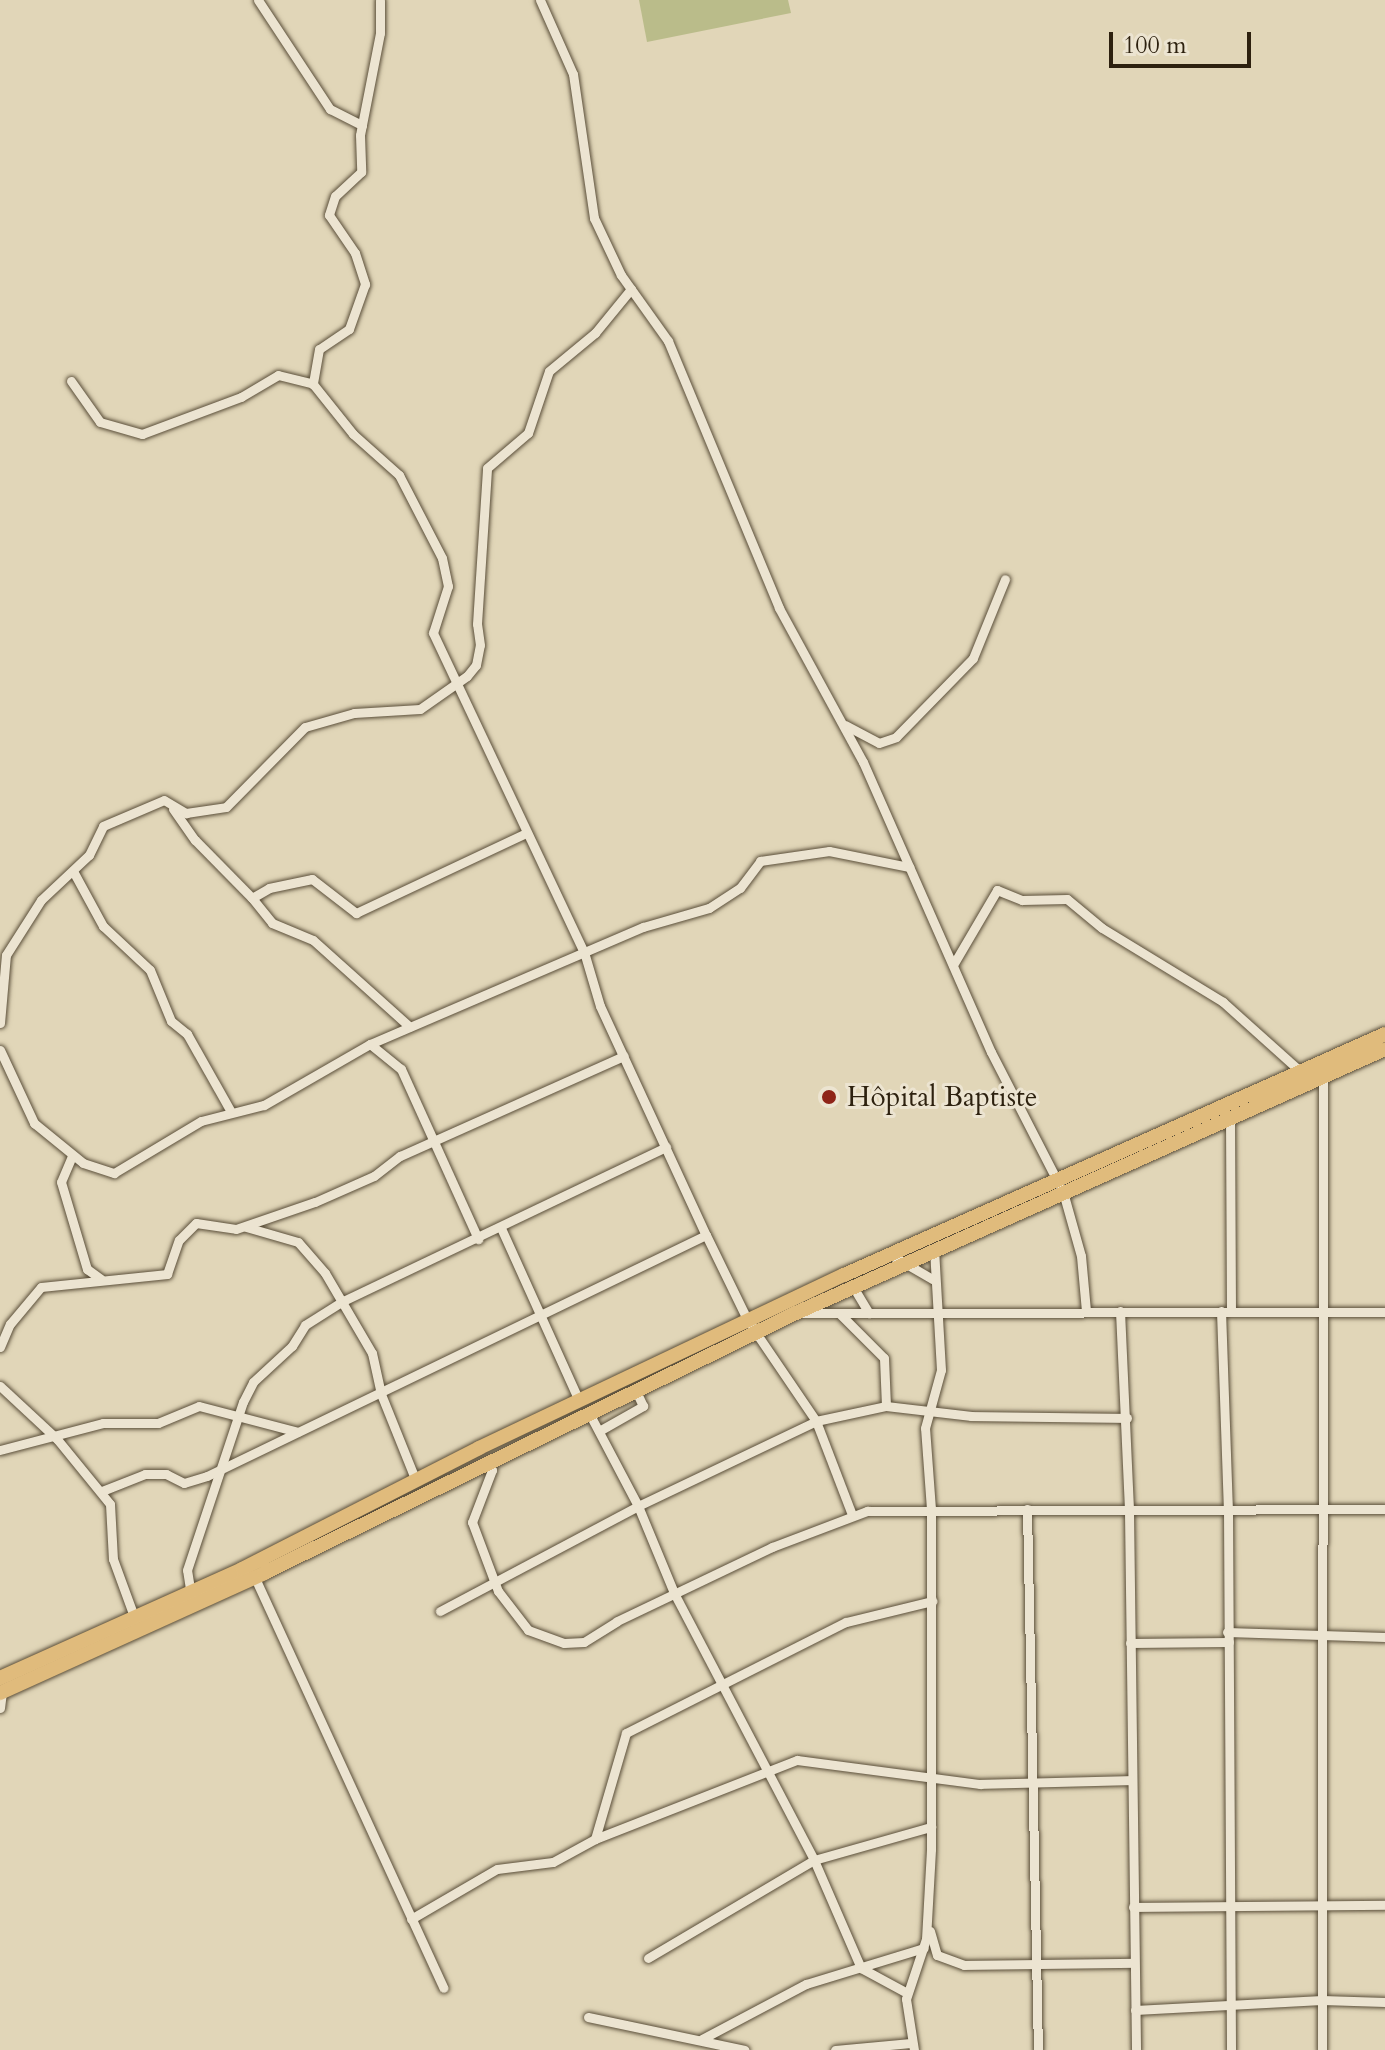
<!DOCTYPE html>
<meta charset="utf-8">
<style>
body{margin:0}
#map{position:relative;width:1385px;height:2050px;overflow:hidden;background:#e1d6b8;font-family:Cardo,serif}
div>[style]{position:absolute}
.green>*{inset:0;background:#babc8a}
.roads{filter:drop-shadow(0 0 2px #5a4e39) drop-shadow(0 0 2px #5a4e39)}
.minor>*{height:9px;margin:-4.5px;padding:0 4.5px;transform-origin:4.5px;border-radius:4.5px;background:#ece4d1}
.primary>*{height:14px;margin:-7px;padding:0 7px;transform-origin:7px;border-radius:7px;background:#e0bb7c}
.dots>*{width:22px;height:22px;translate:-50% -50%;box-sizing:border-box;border:4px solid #ece4d1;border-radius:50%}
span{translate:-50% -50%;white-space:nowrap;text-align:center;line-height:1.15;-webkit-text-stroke:6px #ece4d1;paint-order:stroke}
.poi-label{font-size:28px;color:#2d210f}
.left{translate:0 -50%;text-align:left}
.scale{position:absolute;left:1109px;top:32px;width:142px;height:36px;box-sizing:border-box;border:4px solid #2d210f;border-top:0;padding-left:10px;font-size:24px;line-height:28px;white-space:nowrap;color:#2d210f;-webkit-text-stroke:6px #ece4d1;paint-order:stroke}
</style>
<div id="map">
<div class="green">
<i style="clip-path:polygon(639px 0,788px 0,791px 13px,647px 42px)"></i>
</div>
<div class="roads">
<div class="minor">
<i style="left:258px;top:0;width:131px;rotate:56.6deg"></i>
<i style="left:330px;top:109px;width:36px;rotate:27deg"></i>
<i style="left:380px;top:0;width:33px;rotate:90deg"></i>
<i style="left:380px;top:33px;width:104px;rotate:101.1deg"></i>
<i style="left:360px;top:135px;width:37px;rotate:88deg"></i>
<i style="left:361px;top:172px;width:35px;rotate:137deg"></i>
<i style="left:335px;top:196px;width:20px;rotate:108deg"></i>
<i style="left:329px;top:215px;width:46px;rotate:55.6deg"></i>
<i style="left:355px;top:253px;width:33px;rotate:72deg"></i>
<i style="left:365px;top:284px;width:48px;rotate:109.6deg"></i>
<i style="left:349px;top:329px;width:36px;rotate:146deg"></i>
<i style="left:319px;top:349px;width:36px;rotate:100deg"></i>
<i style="left:313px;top:384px;width:64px;rotate:51.3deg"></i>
<i style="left:353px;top:434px;width:62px;rotate:41.7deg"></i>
<i style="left:399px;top:475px;width:93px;rotate:62.6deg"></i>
<i style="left:442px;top:558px;width:29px;rotate:78deg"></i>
<i style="left:448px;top:586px;width:49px;rotate:107.7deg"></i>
<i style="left:433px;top:633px;width:353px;rotate:64.7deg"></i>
<i style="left:584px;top:952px;width:56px;rotate:73.5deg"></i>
<i style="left:600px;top:1006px;width:252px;rotate:65.2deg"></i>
<i style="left:706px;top:1235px;width:96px;rotate:64deg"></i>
<i style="left:748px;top:1321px;width:121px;rotate:55.8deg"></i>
<i style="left:816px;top:1421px;width:101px;rotate:69deg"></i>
<i style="left:540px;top:0;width:81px;rotate:66deg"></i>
<i style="left:573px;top:74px;width:146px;rotate:81.7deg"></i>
<i style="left:594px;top:218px;width:63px;rotate:64.7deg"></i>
<i style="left:621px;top:275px;width:81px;rotate:54.5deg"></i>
<i style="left:668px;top:341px;width:289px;rotate:67.4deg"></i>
<i style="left:779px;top:608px;width:175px;rotate:61.4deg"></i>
<i style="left:863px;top:762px;width:317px;rotate:66.2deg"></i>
<i style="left:991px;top:1052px;width:157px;rotate:62.8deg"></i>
<i style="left:1063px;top:1192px;width:66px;rotate:74.3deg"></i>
<i style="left:1081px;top:1256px;width:55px;rotate:84.8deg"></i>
<i style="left:71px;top:381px;width:50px;rotate:54.7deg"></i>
<i style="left:100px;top:422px;width:44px;rotate:15.9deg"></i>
<i style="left:142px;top:434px;width:106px;rotate:-20.5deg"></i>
<i style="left:241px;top:397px;width:43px;rotate:-30.7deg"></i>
<i style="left:278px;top:375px;width:36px;rotate:14deg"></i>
<i style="left:845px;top:725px;width:38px;rotate:28deg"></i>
<i style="left:879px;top:743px;width:18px;rotate:-19deg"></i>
<i style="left:896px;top:737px;width:110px;rotate:-45.7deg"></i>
<i style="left:973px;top:658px;width:85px;rotate:-67.9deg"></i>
<i style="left:173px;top:809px;width:38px;rotate:55deg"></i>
<i style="left:195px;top:840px;width:81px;rotate:45.5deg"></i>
<i style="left:252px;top:898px;width:20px;rotate:-30deg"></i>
<i style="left:269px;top:888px;width:44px;rotate:-11.8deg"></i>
<i style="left:312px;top:879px;width:56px;rotate:37.7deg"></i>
<i style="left:356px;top:913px;width:188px;rotate:-25.2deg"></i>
<i style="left:73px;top:871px;width:63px;rotate:61.4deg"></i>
<i style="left:103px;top:926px;width:64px;rotate:43.1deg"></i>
<i style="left:150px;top:970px;width:55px;rotate:67.6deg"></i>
<i style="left:171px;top:1021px;width:21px;rotate:39deg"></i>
<i style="left:187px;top:1034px;width:87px;rotate:60.5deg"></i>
<i style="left:252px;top:898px;width:32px;rotate:51deg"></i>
<i style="left:272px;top:923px;width:44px;rotate:22.5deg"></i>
<i style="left:313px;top:940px;width:130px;rotate:41.9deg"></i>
<i style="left:953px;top:965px;width:87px;rotate:-59.6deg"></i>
<i style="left:997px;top:890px;width:27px;rotate:22deg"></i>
<i style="left:1022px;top:900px;width:45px;rotate:-1.3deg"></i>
<i style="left:1067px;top:899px;width:45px;rotate:39.6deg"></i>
<i style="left:1102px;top:928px;width:142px;rotate:31.4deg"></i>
<i style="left:1223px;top:1002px;width:105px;rotate:41.9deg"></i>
<i style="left:0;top:1023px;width:68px;rotate:-85deg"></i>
<i style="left:6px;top:955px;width:65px;rotate:-57.5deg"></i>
<i style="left:41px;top:900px;width:66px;rotate:-43.2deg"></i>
<i style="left:89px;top:855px;width:32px;rotate:-64deg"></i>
<i style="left:103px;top:826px;width:66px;rotate:-23.1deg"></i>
<i style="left:164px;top:800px;width:26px;rotate:31deg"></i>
<i style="left:186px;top:813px;width:40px;rotate:-8.5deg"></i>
<i style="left:226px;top:807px;width:112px;rotate:-45.4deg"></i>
<i style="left:305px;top:727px;width:51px;rotate:-15.9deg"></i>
<i style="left:354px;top:713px;width:66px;rotate:-3.5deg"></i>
<i style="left:420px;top:709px;width:57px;rotate:-35.1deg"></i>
<i style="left:467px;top:676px;width:14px;rotate:-51deg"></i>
<i style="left:476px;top:665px;width:20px;rotate:-79deg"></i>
<i style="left:480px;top:645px;width:21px;rotate:-98deg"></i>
<i style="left:477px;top:624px;width:156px;rotate:-86.3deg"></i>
<i style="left:487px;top:468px;width:54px;rotate:-40.5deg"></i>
<i style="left:528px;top:433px;width:65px;rotate:-71.3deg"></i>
<i style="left:549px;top:371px;width:60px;rotate:-39.6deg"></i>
<i style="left:595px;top:333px;width:57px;rotate:-50.7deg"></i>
<i style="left:370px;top:1044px;width:40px;rotate:39deg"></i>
<i style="left:401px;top:1069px;width:187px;rotate:65.6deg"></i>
<i style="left:0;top:1050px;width:81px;rotate:65deg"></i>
<i style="left:34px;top:1123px;width:63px;rotate:39.2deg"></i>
<i style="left:83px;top:1163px;width:33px;rotate:18deg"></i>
<i style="left:114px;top:1173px;width:101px;rotate:-30.9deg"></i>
<i style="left:201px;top:1121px;width:65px;rotate:-14.3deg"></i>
<i style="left:264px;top:1105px;width:122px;rotate:-29.9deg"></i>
<i style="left:370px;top:1044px;width:297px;rotate:-23.2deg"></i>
<i style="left:643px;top:927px;width:69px;rotate:-16.1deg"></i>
<i style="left:709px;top:908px;width:37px;rotate:-33deg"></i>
<i style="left:740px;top:888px;width:34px;rotate:-53deg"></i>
<i style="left:760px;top:861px;width:70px;rotate:-8.2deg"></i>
<i style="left:829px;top:851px;width:82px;rotate:11.3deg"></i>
<i style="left:1230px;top:1118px;width:193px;rotate:89.7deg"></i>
<i style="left:72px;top:1156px;width:28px;rotate:113deg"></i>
<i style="left:61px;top:1182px;width:91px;rotate:73.4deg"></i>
<i style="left:87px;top:1269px;width:17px;rotate:36deg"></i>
<i style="left:246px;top:1227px;width:54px;rotate:16.1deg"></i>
<i style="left:298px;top:1242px;width:41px;rotate:48.9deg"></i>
<i style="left:325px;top:1273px;width:93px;rotate:59.6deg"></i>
<i style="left:372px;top:1353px;width:42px;rotate:77.6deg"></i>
<i style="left:381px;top:1394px;width:94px;rotate:68.1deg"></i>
<i style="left:501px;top:1228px;width:190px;rotate:65.7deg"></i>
<i style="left:891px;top:1255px;width:48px;rotate:30.3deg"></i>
<i style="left:852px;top:1285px;width:33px;rotate:59deg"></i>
<i style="left:1120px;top:1311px;width:201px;rotate:87.4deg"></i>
<i style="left:1129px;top:1512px;width:538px;rotate:89.25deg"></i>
<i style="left:1221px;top:1311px;width:199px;rotate:88deg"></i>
<i style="left:1228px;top:1510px;width:540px;rotate:89.68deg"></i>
<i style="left:801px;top:1313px;width:584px;rotate:-0.1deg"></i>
<i style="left:840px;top:1314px;width:62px;rotate:45deg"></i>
<i style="left:884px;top:1358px;width:48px;rotate:87.6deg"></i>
<i style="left:0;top:1347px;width:25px;rotate:-67deg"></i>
<i style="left:10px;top:1324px;width:48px;rotate:-50deg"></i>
<i style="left:41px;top:1287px;width:127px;rotate:-5.9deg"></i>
<i style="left:167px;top:1274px;width:36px;rotate:-71deg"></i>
<i style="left:179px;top:1240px;width:24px;rotate:-45deg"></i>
<i style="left:196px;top:1223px;width:40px;rotate:8.5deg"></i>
<i style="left:236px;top:1229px;width:83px;rotate:-18.9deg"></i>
<i style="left:315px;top:1202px;width:64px;rotate:-23.8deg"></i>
<i style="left:374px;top:1176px;width:33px;rotate:-38deg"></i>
<i style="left:400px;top:1156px;width:245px;rotate:-24.1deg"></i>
<i style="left:0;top:1386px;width:78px;rotate:42.9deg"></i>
<i style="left:57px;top:1439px;width:84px;rotate:50.8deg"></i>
<i style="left:110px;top:1504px;width:55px;rotate:86.9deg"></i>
<i style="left:113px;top:1559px;width:64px;rotate:69.9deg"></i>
<i style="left:589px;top:1413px;width:105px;rotate:62.2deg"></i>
<i style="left:638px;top:1506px;width:94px;rotate:67.5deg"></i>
<i style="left:674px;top:1593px;width:301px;rotate:62.3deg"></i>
<i style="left:814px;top:1860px;width:118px;rotate:66.5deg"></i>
<i style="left:861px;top:1968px;width:52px;rotate:28.5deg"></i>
<i style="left:599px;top:1431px;width:51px;rotate:-29.6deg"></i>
<i style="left:643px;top:1406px;width:19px;rotate:-115deg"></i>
<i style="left:0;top:1450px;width:106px;rotate:-14.7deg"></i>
<i style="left:103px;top:1423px;width:55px"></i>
<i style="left:158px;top:1423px;width:44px;rotate:-22.5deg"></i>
<i style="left:199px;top:1406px;width:102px;rotate:14.7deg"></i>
<i style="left:488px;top:1461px;width:10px;rotate:66deg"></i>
<i style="left:492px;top:1470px;width:56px;rotate:111deg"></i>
<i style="left:472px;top:1522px;width:74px;rotate:69.4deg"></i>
<i style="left:498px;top:1591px;width:49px;rotate:52.4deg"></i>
<i style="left:528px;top:1630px;width:38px;rotate:20deg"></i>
<i style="left:564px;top:1643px;width:20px;rotate:-3deg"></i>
<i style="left:584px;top:1642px;width:39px;rotate:-32deg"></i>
<i style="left:617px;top:1621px;width:172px;rotate:-25.5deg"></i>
<i style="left:772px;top:1547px;width:102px;rotate:-20.8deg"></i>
<i style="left:867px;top:1511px;width:518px;rotate:-0.22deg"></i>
<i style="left:102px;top:1491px;width:46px;rotate:-21.6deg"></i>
<i style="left:145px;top:1474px;width:21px"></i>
<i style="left:166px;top:1474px;width:20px;rotate:27deg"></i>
<i style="left:184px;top:1483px;width:24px;rotate:-17deg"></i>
<i style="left:207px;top:1476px;width:554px;rotate:-25.78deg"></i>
<i style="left:1027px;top:1509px;width:541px;rotate:88.84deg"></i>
<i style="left:255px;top:1578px;width:451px;rotate:65.3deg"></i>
<i style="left:191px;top:1595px;width:25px;rotate:-99deg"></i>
<i style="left:187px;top:1570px;width:177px;rotate:-71.6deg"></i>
<i style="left:243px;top:1402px;width:22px;rotate:-63deg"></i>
<i style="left:253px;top:1382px;width:53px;rotate:-42.7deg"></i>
<i style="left:292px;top:1346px;width:25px;rotate:-58deg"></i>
<i style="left:305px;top:1325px;width:45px;rotate:-32.3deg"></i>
<i style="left:343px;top:1301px;width:358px;rotate:-25.5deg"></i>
<i style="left:440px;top:1611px;width:224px;rotate:-27.9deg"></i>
<i style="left:638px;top:1506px;width:197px;rotate:-25.5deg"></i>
<i style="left:816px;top:1421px;width:72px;rotate:-12.1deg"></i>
<i style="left:886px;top:1406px;width:86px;rotate:6.7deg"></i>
<i style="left:971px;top:1416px;width:156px;rotate:0.7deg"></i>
<i style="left:1227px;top:1632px;width:158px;rotate:1.8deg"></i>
<i style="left:1130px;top:1643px;width:99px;rotate:-0.6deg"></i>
<i style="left:0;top:1708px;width:16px;rotate:-83deg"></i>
<i style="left:595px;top:1839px;width:110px;rotate:-73.7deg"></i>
<i style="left:626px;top:1733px;width:246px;rotate:-26.8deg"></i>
<i style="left:846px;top:1622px;width:89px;rotate:-13.7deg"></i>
<i style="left:1133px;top:1907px;width:252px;rotate:-0.5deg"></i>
<i style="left:411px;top:1919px;width:99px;rotate:-30.2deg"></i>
<i style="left:497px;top:1869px;width:56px;rotate:-7.1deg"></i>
<i style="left:553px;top:1862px;width:48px;rotate:-28.7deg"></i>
<i style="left:595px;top:1839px;width:217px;rotate:-21.4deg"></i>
<i style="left:797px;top:1760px;width:185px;rotate:7.5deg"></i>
<i style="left:980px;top:1784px;width:150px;rotate:-1.5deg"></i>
<i style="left:930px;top:1931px;width:25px;rotate:74deg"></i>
<i style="left:937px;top:1955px;width:29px;rotate:20deg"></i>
<i style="left:964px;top:1965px;width:170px;rotate:-0.7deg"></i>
<i style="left:648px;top:1958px;width:193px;rotate:-30.6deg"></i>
<i style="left:814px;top:1860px;width:122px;rotate:-15.8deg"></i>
<i style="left:1135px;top:2010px;width:187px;rotate:-3.1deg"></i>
<i style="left:1322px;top:2000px;width:63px;rotate:1.8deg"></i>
<i style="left:588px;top:2017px;width:160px;rotate:11.9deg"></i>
<i style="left:702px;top:2039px;width:118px;rotate:-27.9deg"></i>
<i style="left:806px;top:1984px;width:123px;rotate:-17deg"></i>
<i style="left:835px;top:2050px;width:76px;rotate:-5.3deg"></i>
<i style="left:914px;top:2050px;width:52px;rotate:-98.9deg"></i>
<i style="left:906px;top:1999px;width:63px;rotate:-71.6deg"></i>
<i style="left:926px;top:1939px;width:90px;rotate:-86.8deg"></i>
<i style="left:931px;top:1849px;width:340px;rotate:-90deg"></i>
<i style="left:931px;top:1509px;width:81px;rotate:-94.2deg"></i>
<i style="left:925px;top:1428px;width:60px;rotate:-74.6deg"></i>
<i style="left:941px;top:1370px;width:121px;rotate:-93.3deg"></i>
<i style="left:1322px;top:2050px;width:974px;rotate:-89.94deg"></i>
</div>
<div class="primary">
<i style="left:0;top:1678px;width:265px;rotate:-24.2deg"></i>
<i style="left:242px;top:1569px;width:266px;rotate:-27deg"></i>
<i style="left:479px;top:1448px;width:404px;rotate:-25.4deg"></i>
<i style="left:844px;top:1275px;width:592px;rotate:-24.01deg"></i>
<i style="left:0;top:1693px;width:290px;rotate:-24.4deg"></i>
<i style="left:264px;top:1573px;width:592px;rotate:-26.05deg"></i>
<i style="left:796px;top:1313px;width:645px;rotate:-24.14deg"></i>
</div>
</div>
<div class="dots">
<i style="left:829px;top:1097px;background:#8f2418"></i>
</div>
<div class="poi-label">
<span class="left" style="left:847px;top:1097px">Hôpital Baptiste</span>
</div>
<div class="scale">100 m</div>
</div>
